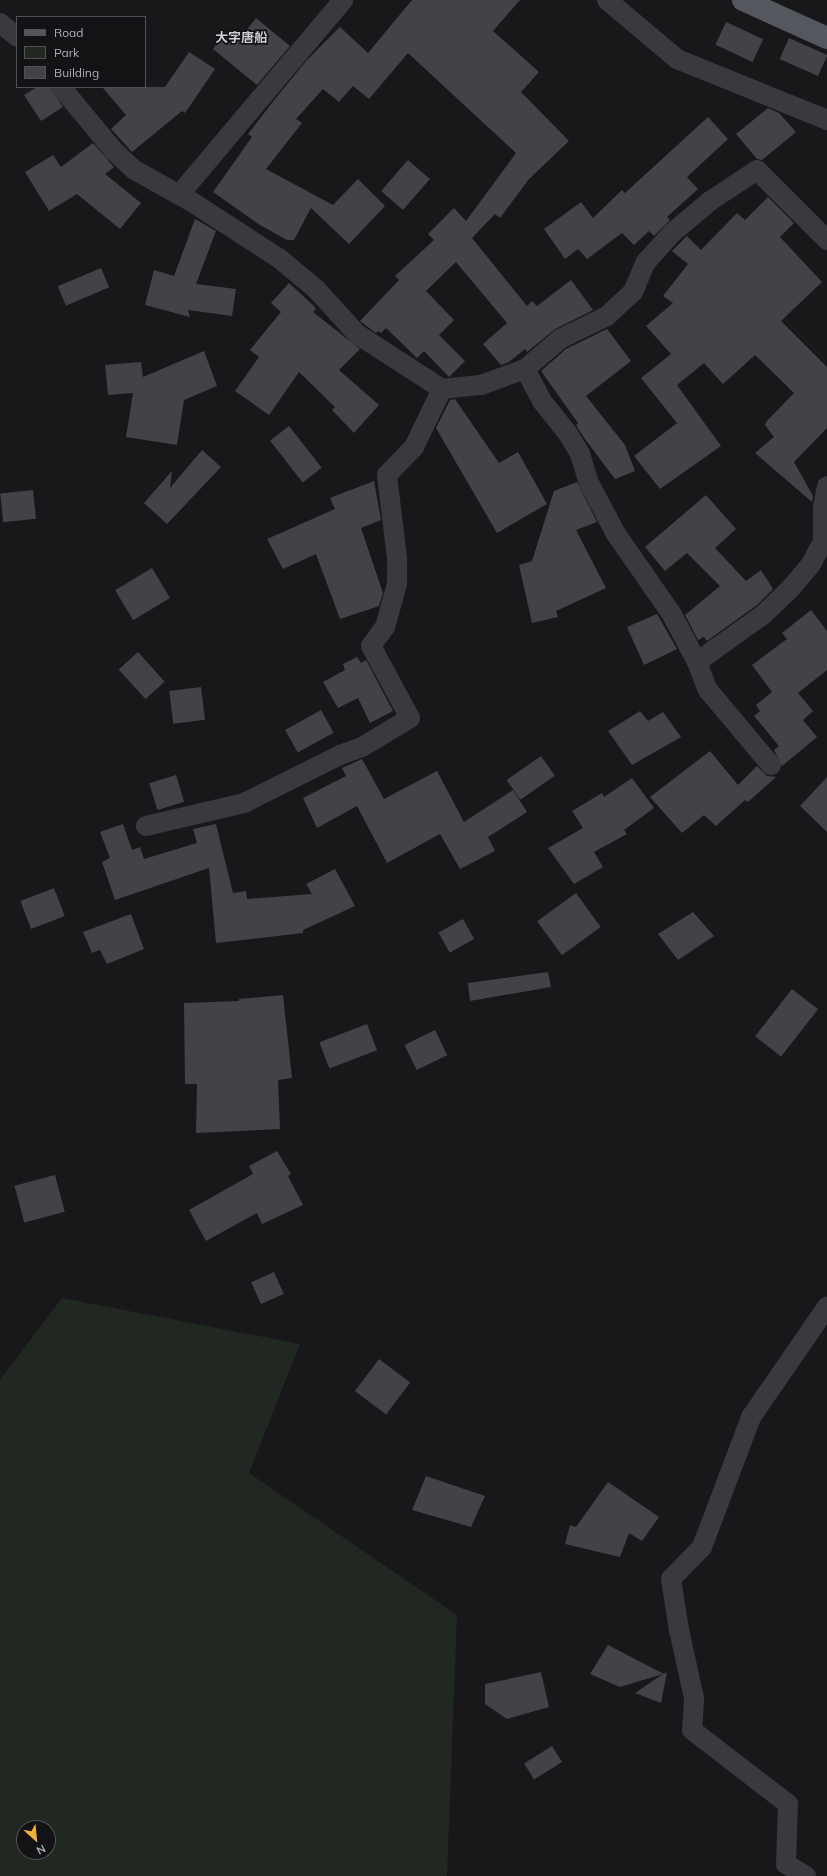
<!DOCTYPE html>
<meta charset="utf-8">
<style>
body{margin:0}
#map{position:relative;width:827px;height:1876px;overflow:hidden;background:#18181a;font-family:Mulish,"Noto Sans JP",sans-serif}
div>[style]{position:absolute}
.green>*{inset:0;background:#202821}
.building>*{inset:0;background:#424347;transform-origin:0 0}
.minor>*{height:20px;margin:-10px;padding:0 10px;transform-origin:10px;border-radius:10px;background:#393a3f}
.primary>*{height:22px;margin:-11px;padding:0 11px;transform-origin:11px;border-radius:11px;background:#55575e}
span{translate:-50% -50%;white-space:nowrap;text-align:center;line-height:1.15;-webkit-text-stroke:3.5px #131315;paint-order:stroke}
.quarter-label{font-size:13px;color:#cccfd6;font-weight:700}
.legend{position:absolute;left:16px;top:16px;width:130px;height:72px;box-sizing:border-box;background:#131315;border:1px solid #505257;margin:0;padding:5px 7px;list-style:none;font-size:12px;color:#abb0ba}
.legend li{display:flex;align-items:center;gap:8px;height:20px}
.legend b{width:20px;border:1px solid #505257}
.north{position:absolute;left:16px;top:1820px;width:40px;height:40px;box-sizing:border-box;background:#131315;border:1px solid #505257;border-radius:50%;rotate:153deg;font-size:11px;font-weight:700;line-height:16px;text-align:center;color:#abb0ba}
.north::after{content:'';display:block;margin:auto;width:14px;height:18px;background:#eeaf3d;clip-path:polygon(50% 0,100% 100%,50% 72%,0 100%)}
</style>
<div id="map">
<div class="green">
<i style="clip-path:polygon(evenodd,62px 1298px,300px 1344px,249px 1473px,457px 1615px,447px 1876px,0 1876px,0 1380px,62px 1298px,24px 1828px,48px 1828px,48px 1852px,24px 1852px,24px 1828px)"></i>
</div>
<div class="building">
<i style="clip-path:polygon(412px 0,520px 0,493px 31px,539px 72px,521px 92px,569px 141px,529px 179px,500px 218px,495px 214px,472px 238px,527px 306px,532px 301px,537px 306px,571px 280px,593px 310px,555px 329px,527px 352px,525px 349px,509px 362px,501px 365px,483px 344px,507px 323px,456px 262px,426px 291px,454px 320px,439px 335px,465px 361px,449px 377px,424px 351px,417px 358px,386px 328px,381px 333px,378px 331px,376px 333px,360px 321px,399px 280px,395px 276px,434px 240px,428px 234px,454px 208px,466px 221px,516px 153px,408px 53px,369px 99px,353px 86px,339px 102px,323px 89px,296px 119px,302px 123px,266px 169px,333px 205px,358px 179px,385px 206px,349px 244px,311px 208px,294px 240px,287px 240px,260px 225px,213px 192px,252px 137px,248px 134px,275px 99px,307px 60px,340px 27px,368px 53px)"></i>
<i style="clip-path:polygon(256px 18px,290px 46px,257px 85px,213px 49px,226px 32px,237px 42px)"></i>
<i style="left:726px;top:22px;width:41px;height:25px;rotate:25deg"></i>
<i style="left:789px;top:38px;width:42px;height:23px;rotate:24deg"></i>
<i style="clip-path:polygon(189px 52px,215px 69px,185px 113px,182px 111px,132px 152px,111px 129px,126px 115px,102px 87px,165px 87px)"></i>
<i style="clip-path:polygon(37px 87px,50px 87px,63px 107px,41px 121px,24px 95px)"></i>
<i style="clip-path:polygon(768px 108px,779px 113px,796px 132px,762px 160px,757px 159px,736px 134px)"></i>
<i style="clip-path:polygon(708px 117px,728px 139px,687px 177px,698px 189px,667px 217px,670px 220px,654px 236px,649px 231px,634px 245px,622px 233px,587px 259px,578px 249px,565px 259px,544px 229px,581px 202px,593px 218px,622px 190px,625px 193px)"></i>
<i style="clip-path:polygon(93px 143px,114px 167px,105px 174px,141px 203px,120px 229px,77px 194px,49px 211px,25px 172px,53px 155px,61px 167px)"></i>
<i style="left:408px;top:160px;width:29px;height:41px;rotate:41deg"></i>
<i style="clip-path:polygon(768px 197px,794px 223px,780px 237px,822px 282px,781px 321px,827px 367px,827px 428px,794px 462px,813px 496px,812px 502px,755px 453px,774px 437px,765px 425px,766px 422px,794px 393px,755px 355px,723px 384px,704px 363px,677px 385px,721px 446px,660px 489px,634px 456px,677px 423px,641px 378px,671px 354px,646px 326px,673px 303px,663px 296px,688px 264px,672px 251px,687px 236px,701px 250px,737px 213px,745px 220px)"></i>
<i style="clip-path:polygon(195px 219px,216px 231px,196px 284px,236px 289px,232px 316px,188px 310px,190px 317px,145px 305px,154px 270px,174px 276px)"></i>
<i style="left:101px;top:268px;width:21px;height:47px;rotate:67deg"></i>
<i style="clip-path:polygon(289px 283px,314px 306px,316px 309px,313px 312px,360px 349px,339px 370px,379px 405px,354px 433px,332px 410px,335px 407px,299px 372px,269px 415px,235px 391px,259px 357px,250px 350px,281px 312px,271px 303px)"></i>
<i style="clip-path:polygon(607px 329px,631px 361px,586px 396px,625px 445px,635px 471px,615px 479px,585px 439px,576px 425px,578px 423px,541px 371px,566px 349px)"></i>
<i style="clip-path:polygon(204px 351px,217px 386px,184px 400px,177px 445px,126px 437px,133px 393px,108px 395px,105px 365px,141px 362px,143px 377px)"></i>
<i style="clip-path:polygon(455px 399px,499px 463px,518px 452px,547px 504px,497px 533px,436px 428px,450px 400px)"></i>
<i style="left:289px;top:426px;width:53px;height:24px;rotate:52deg"></i>
<i style="clip-path:polygon(202px 450px,221px 467px,167px 524px,144px 503px,172px 471px,170px 488px)"></i>
<i style="clip-path:polygon(374px 481px,381px 520px,361px 528px,383px 593px,379px 606px,340px 619px,316px 554px,283px 569px,267px 539px,335px 509px,330px 498px)"></i>
<i style="clip-path:polygon(577px 482px,597px 522px,576px 530px,606px 588px,556px 611px,558px 617px,532px 623px,519px 565px,532px 561px,554px 491px)"></i>
<i style="left:33px;top:490px;width:29px;height:33px;rotate:84deg"></i>
<i style="clip-path:polygon(706px 495px,736px 529px,715px 548px,746px 581px,761px 570px,773px 589px,757px 605px,707px 641px,704px 637px,698px 640px,685px 615px,720px 586px,687px 553px,665px 571px,645px 547px)"></i>
<i style="left:152px;top:568px;width:35px;height:43px;rotate:59deg"></i>
<i style="clip-path:polygon(811px 610px,827px 631px,827px 670px,798px 693px,813px 711px,803px 720px,817px 737px,782px 766px,774px 750px,779px 746px,754px 716px,760px 711px,756px 705px,772px 692px,752px 665px,787px 639px,782px 633px)"></i>
<i style="clip-path:polygon(657px 614px,677px 649px,644px 665px,627px 627px)"></i>
<i style="left:138px;top:652px;width:40px;height:26px;rotate:48deg"></i>
<i style="clip-path:polygon(357px 657px,361px 663px,366px 660px,393px 711px,370px 723px,358px 698px,338px 708px,323px 682px,345px 670px,343px 664px)"></i>
<i style="left:201px;top:687px;width:33px;height:32px;rotate:83deg"></i>
<i style="left:321px;top:710px;width:26px;height:41px;rotate:61deg"></i>
<i style="clip-path:polygon(640px 711px,648px 721px,663px 712px,681px 737px,632px 765px,608px 731px)"></i>
<i style="clip-path:polygon(710px 751px,738px 785px,757px 766px,767px 776px,776px 777px,748px 802px,745px 800px,716px 826px,704px 815px,682px 833px,650px 797px)"></i>
<i style="left:541px;top:756px;width:24px;height:42px;rotate:55deg"></i>
<i style="clip-path:polygon(362px 759px,384px 799px,437px 771px,464px 822px,513px 790px,527px 812px,488px 837px,495px 851px,460px 869px,440px 834px,387px 863px,357px 806px,317px 828px,303px 798px,346px 776px,342px 768px)"></i>
<i style="left:176px;top:775px;width:28px;height:28px;rotate:73deg"></i>
<i style="clip-path:polygon(827px 777px,827px 832px,800px 806px)"></i>
<i style="clip-path:polygon(632px 778px,654px 808px,624px 830px,627px 834px,594px 852px,603px 867px,574px 884px,548px 848px,583px 828px,572px 811px,602px 793px,604px 797px)"></i>
<i style="clip-path:polygon(123px 824px,132px 850px,140px 847px,144px 859px,197px 843px,193px 829px,216px 824px,233px 893px,246px 891px,247px 899px,312px 894px,306px 884px,335px 869px,355px 906px,303px 930px,303px 933px,216px 943px,209px 868px,115px 900px,102px 862px,110px 858px,100px 832px)"></i>
<i style="left:54px;top:888px;width:30px;height:36px;rotate:69deg"></i>
<i style="left:576px;top:893px;width:42px;height:48px;rotate:54deg"></i>
<i style="clip-path:polygon(693px 912px,714px 936px,678px 960px,658px 934px)"></i>
<i style="clip-path:polygon(131px 914px,144px 949px,107px 964px,100px 950px,92px 953px,83px 932px)"></i>
<i style="left:463px;top:919px;width:23px;height:28px;rotate:61deg"></i>
<i style="clip-path:polygon(548px 972px,551px 987px,470px 1001px,468px 983px)"></i>
<i style="left:792px;top:989px;width:33px;height:60px;rotate:38deg"></i>
<i style="clip-path:polygon(283px 995px,292px 1078px,278px 1080px,280px 1129px,196px 1133px,197px 1084px,185px 1084px,184px 1003px,239px 1001px,239px 999px)"></i>
<i style="left:367px;top:1024px;width:28px;height:51px;rotate:69deg"></i>
<i style="left:435px;top:1030px;width:28px;height:34px;rotate:64deg"></i>
<i style="clip-path:polygon(277px 1151px,291px 1174px,288px 1176px,303px 1205px,262px 1224px,257px 1213px,206px 1241px,189px 1210px,253px 1174px,249px 1166px)"></i>
<i style="left:55px;top:1175px;width:38px;height:42px;rotate:75deg"></i>
<i style="left:274px;top:1272px;width:24px;height:25px;rotate:66deg"></i>
<i style="left:379px;top:1359px;width:39px;height:40px;rotate:37deg"></i>
<i style="clip-path:polygon(426px 1476px,485px 1496px,471px 1527px,412px 1510px)"></i>
<i style="clip-path:polygon(608px 1482px,659px 1517px,642px 1541px,629px 1533px,620px 1557px,565px 1544px,570px 1525px,576px 1527px)"></i>
<i style="clip-path:polygon(608px 1645px,664px 1674px,667px 1672px,661px 1703px,635px 1693px,663px 1674px,620px 1687px,590px 1674px)"></i>
<i style="clip-path:polygon(541px 1672px,549px 1707px,507px 1719px,485px 1704px,485px 1684px)"></i>
<i style="left:552px;top:1746px;width:19px;height:33px;rotate:58deg"></i>
</div>
<div class="minor">
<i style="left:607px;top:0;width:92px;rotate:40.1deg"></i>
<i style="left:677px;top:59px;width:162px;rotate:22.1deg"></i>
<i style="left:0;top:23px;width:22px;rotate:39deg"></i>
<i style="left:61px;top:87px;width:83px;rotate:50.4deg"></i>
<i style="left:114px;top:151px;width:26px;rotate:43deg"></i>
<i style="left:133px;top:169px;width:68px;rotate:29.2deg"></i>
<i style="left:192px;top:202px;width:105px;rotate:32.9deg"></i>
<i style="left:280px;top:259px;width:47px;rotate:39.8deg"></i>
<i style="left:316px;top:289px;width:61px;rotate:47.7deg"></i>
<i style="left:357px;top:334px;width:101px;rotate:32.9deg"></i>
<i style="left:442px;top:389px;width:39px;rotate:-6deg"></i>
<i style="left:481px;top:385px;width:47px;rotate:-20deg"></i>
<i style="left:525px;top:369px;width:46px;rotate:-40.6deg"></i>
<i style="left:560px;top:339px;width:52px;rotate:-26.1deg"></i>
<i style="left:607px;top:316px;width:35px;rotate:-43deg"></i>
<i style="left:633px;top:292px;width:33px;rotate:-67deg"></i>
<i style="left:646px;top:262px;width:39px;rotate:-48deg"></i>
<i style="left:672px;top:233px;width:50px;rotate:-40.1deg"></i>
<i style="left:710px;top:201px;width:56px;rotate:-33.4deg"></i>
<i style="left:757px;top:170px;width:99px;rotate:45deg"></i>
<i style="left:179px;top:195px;width:255px;rotate:-49.9deg"></i>
<i style="left:525px;top:369px;width:36px;rotate:62deg"></i>
<i style="left:542px;top:401px;width:43px;rotate:51.5deg"></i>
<i style="left:569px;top:435px;width:22px;rotate:60deg"></i>
<i style="left:580px;top:454px;width:30px;rotate:73deg"></i>
<i style="left:589px;top:483px;width:58px;rotate:62.1deg"></i>
<i style="left:616px;top:534px;width:96px;rotate:55.2deg"></i>
<i style="left:671px;top:613px;width:55px;rotate:62deg"></i>
<i style="left:697px;top:662px;width:30px;rotate:69deg"></i>
<i style="left:708px;top:690px;width:98px;rotate:50deg"></i>
<i style="left:697px;top:662px;width:82px;rotate:-35.6deg"></i>
<i style="left:764px;top:614px;width:37px;rotate:-44deg"></i>
<i style="left:791px;top:588px;width:31px;rotate:-50deg"></i>
<i style="left:811px;top:564px;width:26px;rotate:-62deg"></i>
<i style="left:823px;top:541px;width:34px;rotate:-90deg"></i>
<i style="left:823px;top:507px;width:21px;rotate:-79deg"></i>
<i style="left:146px;top:826px;width:101px;rotate:-13.2deg"></i>
<i style="left:244px;top:803px;width:107px;rotate:-26.6deg"></i>
<i style="left:340px;top:755px;width:23px;rotate:-20deg"></i>
<i style="left:362px;top:747px;width:56px;rotate:-31.1deg"></i>
<i style="left:410px;top:718px;width:82px;rotate:-118.4deg"></i>
<i style="left:371px;top:646px;width:24px;rotate:-54deg"></i>
<i style="left:385px;top:627px;width:45px;rotate:-74.4deg"></i>
<i style="left:397px;top:584px;width:26px;rotate:-90deg"></i>
<i style="left:397px;top:558px;width:84px;rotate:-96.9deg"></i>
<i style="left:387px;top:475px;width:39px;rotate:-46deg"></i>
<i style="left:414px;top:447px;width:64px;rotate:-64.2deg"></i>
<i style="left:806px;top:1876px;width:23px;rotate:-149deg"></i>
<i style="left:786px;top:1864px;width:60px;rotate:-88.1deg"></i>
<i style="left:788px;top:1804px;width:121px;rotate:-142.4deg"></i>
<i style="left:692px;top:1730px;width:32px;rotate:-86deg"></i>
<i style="left:694px;top:1698px;width:70px;rotate:-102.4deg"></i>
<i style="left:679px;top:1630px;width:52px;rotate:-98.9deg"></i>
<i style="left:671px;top:1579px;width:45px;rotate:-45.9deg"></i>
<i style="left:702px;top:1547px;width:139px;rotate:-69.3deg"></i>
<i style="left:751px;top:1417px;width:134px;rotate:-55.4deg"></i>
</div>
<div class="primary">
<i style="left:743px;top:0;width:92px;rotate:24.3deg"></i>
</div>
<div class="quarter-label">
<span style="left:241px;top:37px">大字唐船</span>
</div>
<ul class="legend">
<li><b style="height:5px;background:#55575e"></b>Road</li>
<li><b style="height:11px;background:#202821"></b>Park</li>
<li><b style="height:11px;background:#424347"></b>Building</li>
</ul>
<div class="north">N</div>
</div>
